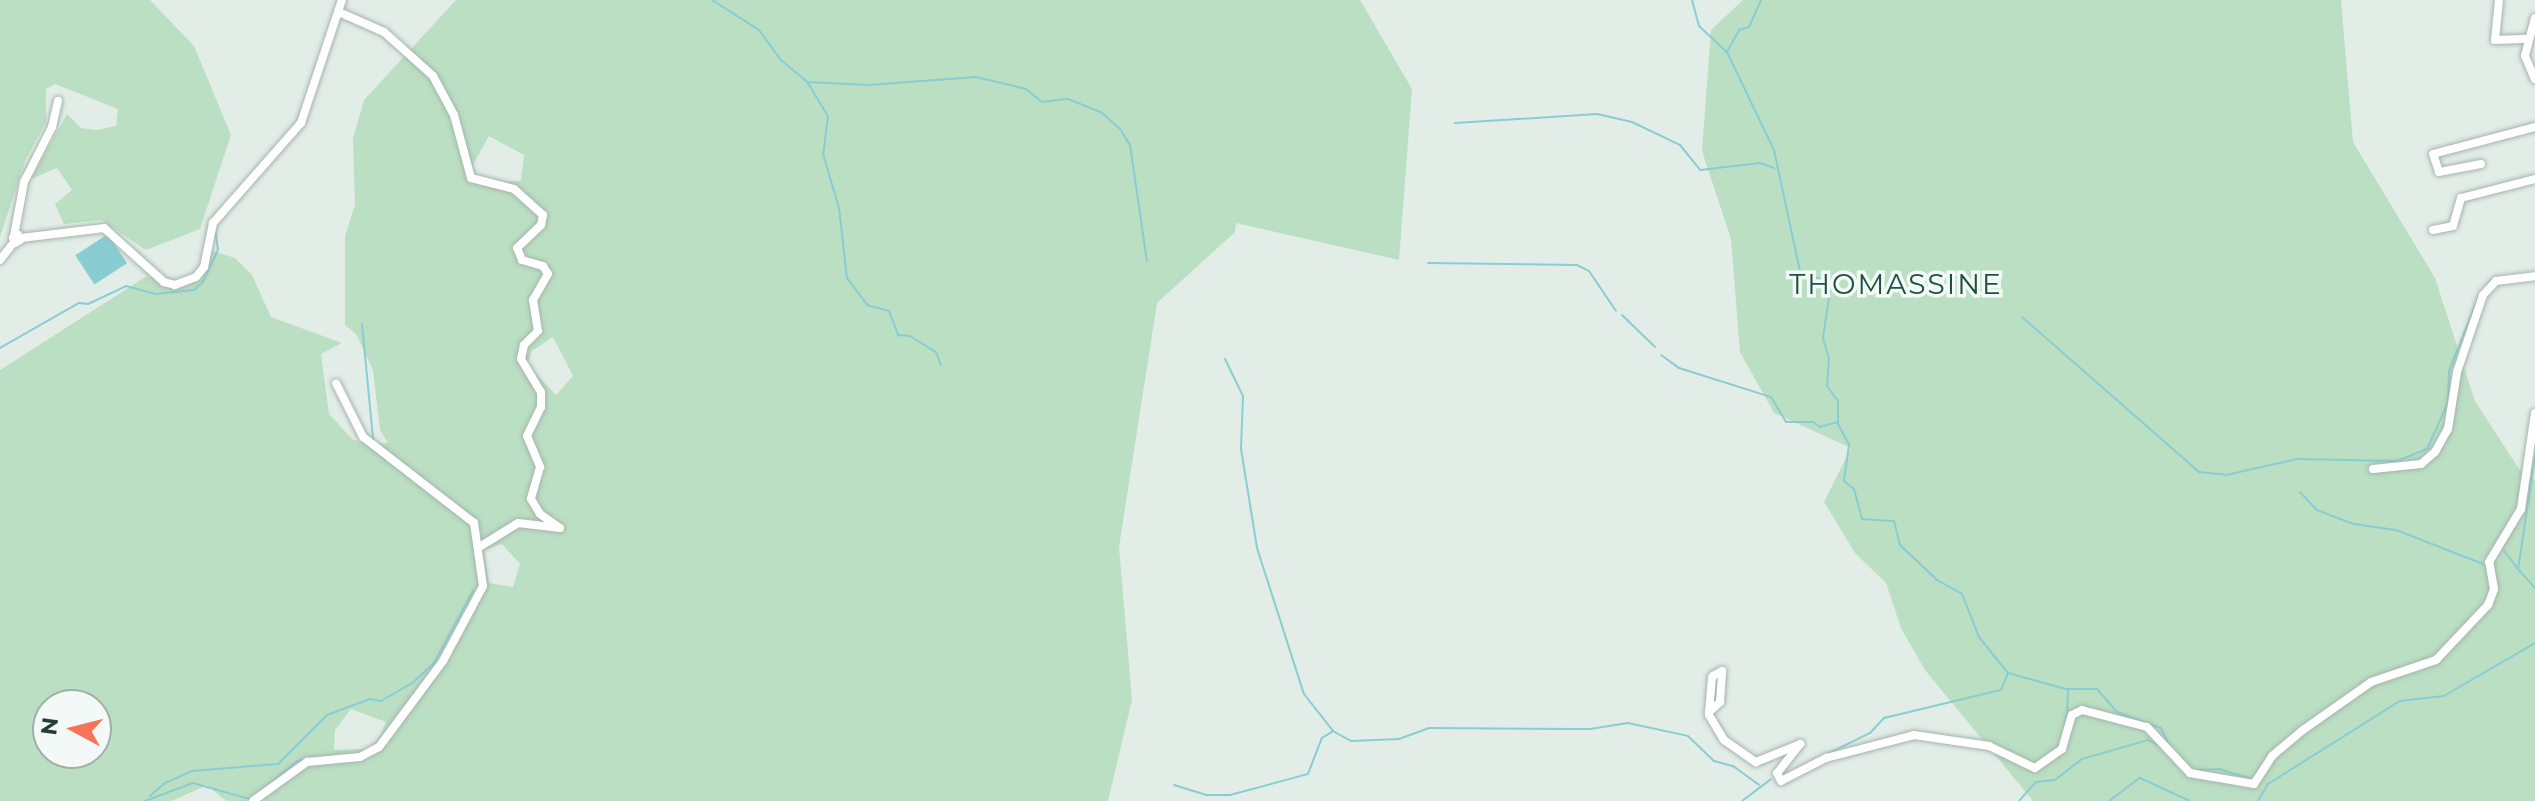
<!DOCTYPE html>
<style>
body{margin:0}
#map{position:relative;width:2535px;height:801px;overflow:hidden;background:#e2ede7;font-family:Montserrat,sans-serif}
div>[style]{position:absolute}
.green>*{inset:0;background:#bbdfc2}
.water>*{inset:0;background:#89cdd3;transform-origin:0 0}
.stream>*{height:2px;margin:-1px;padding:0 1px;transform-origin:1px;border-radius:1px;background:#89cdd3}
.roads{filter:drop-shadow(0 0 2px #a5b5ae) drop-shadow(0 0 2px #a5b5ae)}
.minor>*{height:8px;margin:-4px;padding:0 4px;transform-origin:4px;border-radius:4px;background:#fff}
span{translate:-50% -50%;white-space:nowrap;text-align:center;line-height:1.15;-webkit-text-stroke:7px #f3f9f6;paint-order:stroke}
.neighbourhood-label{font-size:28px;color:#1d5141;letter-spacing:2px}
.north{position:absolute;left:32px;top:689px;width:80px;height:80px;box-sizing:border-box;background:#f3f9f6;border:2px solid #9fafa9;border-radius:50%;rotate:277deg;font-size:22px;font-weight:700;line-height:32px;text-align:center;color:#223f35}
.north::after{content:'';display:block;margin:auto;width:28px;height:36px;background:#f67457;clip-path:polygon(50% 0,100% 100%,50% 72%,0 100%)}
</style>
<div id="map">
<div class="green">
<i style="clip-path:polygon(0 0,150px 0,194px 46px,231px 135px,200px 229px,146px 250px,101px 220px,64px 224px,55px 204px,72px 190px,57px 168px,31px 179px,67px 114px,81px 128px,97px 130px,116px 126px,118px 109px,55px 84px,46px 89px,46px 122px,25px 161px,0 237px)"></i>
<i style="clip-path:polygon(evenodd,456px 0,1360px 0,1412px 89px,1399px 260px,1236px 223px,1235px 232px,1157px 303px,1119px 547px,1132px 700px,1108px 801px,226px 801px,207px 785px,172px 801px,0 801px,0 370px,147px 276px,173px 284px,200px 274px,213px 251px,235px 258px,252px 275px,271px 317px,342px 343px,321px 354px,329px 414px,352px 439px,368px 445px,388px 443px,380px 430px,373px 370px,356px 334px,345px 325px,345px 236px,355px 205px,353px 138px,364px 100px,456px 0,489px 136px,524px 155px,521px 181px,486px 182px,470px 170px,489px 136px,456px 0,553px 337px,573px 376px,556px 395px,527px 365px,532px 351px,553px 337px,456px 0,502px 544px,520px 564px,513px 587px,489px 583px,484px 550px,502px 544px,456px 0,48px 705px,96px 705px,96px 753px,48px 753px,48px 705px,456px 0,351px 709px,386px 722px,381px 735px,369px 749px,334px 750px,335px 730px,351px 709px)"></i>
<i style="clip-path:polygon(1743px 0,2341px 0,2353px 142px,2435px 278px,2475px 401px,2519px 469px,2535px 480px,2535px 801px,2033px 801px,1925px 670px,1901px 628px,1886px 583px,1855px 553px,1824px 502px,1851px 448px,1774px 413px,1740px 352px,1731px 239px,1702px 151px,1711px 30px)"></i>
</div>
<div class="water">
<i style="left:108px;top:234px;width:35px;height:39px;rotate:57deg"></i>
</div>
<div class="stream">
<i style="left:712px;top:0;width:56px;rotate:32.6deg"></i>
<i style="left:759px;top:30px;width:37px;rotate:54deg"></i>
<i style="left:781px;top:60px;width:34px;rotate:40deg"></i>
<i style="left:807px;top:82px;width:61px;rotate:2.8deg"></i>
<i style="left:868px;top:85px;width:108px;rotate:-4.2deg"></i>
<i style="left:976px;top:77px;width:51px;rotate:13.5deg"></i>
<i style="left:1026px;top:89px;width:21px;rotate:39deg"></i>
<i style="left:1042px;top:102px;width:26px;rotate:-7deg"></i>
<i style="left:1068px;top:99px;width:35px;rotate:22deg"></i>
<i style="left:1101px;top:112px;width:25px;rotate:42deg"></i>
<i style="left:1120px;top:129px;width:19px;rotate:58deg"></i>
<i style="left:1130px;top:145px;width:117px;rotate:81.7deg"></i>
<i style="left:1692px;top:0;width:27px;rotate:75deg"></i>
<i style="left:1699px;top:26px;width:38px;rotate:43deg"></i>
<i style="left:1727px;top:52px;width:109px;rotate:64.4deg"></i>
<i style="left:1774px;top:150px;width:124px;rotate:77.9deg"></i>
<i style="left:1800px;top:271px;width:34px;rotate:23deg"></i>
<i style="left:1831px;top:284px;width:55px;rotate:98.4deg"></i>
<i style="left:1823px;top:338px;width:22px;rotate:74deg"></i>
<i style="left:1829px;top:359px;width:27px;rotate:94deg"></i>
<i style="left:1827px;top:386px;width:19px;rotate:54deg"></i>
<i style="left:1838px;top:401px;width:23px;rotate:90deg"></i>
<i style="left:1838px;top:424px;width:24px;rotate:62deg"></i>
<i style="left:1849px;top:445px;width:36px;rotate:98deg"></i>
<i style="left:1844px;top:481px;width:13px;rotate:39deg"></i>
<i style="left:1854px;top:489px;width:31px;rotate:75deg"></i>
<i style="left:1862px;top:519px;width:32px;rotate:4deg"></i>
<i style="left:1894px;top:521px;width:25px;rotate:76deg"></i>
<i style="left:1900px;top:545px;width:51px;rotate:43.4deg"></i>
<i style="left:1937px;top:580px;width:29px;rotate:29deg"></i>
<i style="left:1962px;top:594px;width:46px;rotate:68.4deg"></i>
<i style="left:1979px;top:637px;width:46px;rotate:51.1deg"></i>
<i style="left:2008px;top:673px;width:60px;rotate:15.4deg"></i>
<i style="left:2066px;top:689px;width:31px"></i>
<i style="left:2097px;top:689px;width:30px;rotate:49deg"></i>
<i style="left:2117px;top:712px;width:47px;rotate:20deg"></i>
<i style="left:2161px;top:728px;width:17px;rotate:65deg"></i>
<i style="left:1727px;top:52px;width:25px;rotate:-61deg"></i>
<i style="left:1739px;top:30px;width:10px;rotate:-17deg"></i>
<i style="left:1749px;top:27px;width:30px;rotate:-66deg"></i>
<i style="left:808px;top:83px;width:39px;rotate:59deg"></i>
<i style="left:828px;top:116px;width:38px;rotate:97deg"></i>
<i style="left:823px;top:154px;width:56px;rotate:73.5deg"></i>
<i style="left:839px;top:208px;width:70px;rotate:83.5deg"></i>
<i style="left:847px;top:278px;width:34px;rotate:53deg"></i>
<i style="left:867px;top:305px;width:23px;rotate:15deg"></i>
<i style="left:889px;top:311px;width:26px;rotate:69deg"></i>
<i style="left:898px;top:335px;width:12px;rotate:5deg"></i>
<i style="left:910px;top:336px;width:31px;rotate:32deg"></i>
<i style="left:936px;top:352px;width:14px;rotate:69deg"></i>
<i style="left:1455px;top:123px;width:142px;rotate:-3.6deg"></i>
<i style="left:1597px;top:114px;width:36px;rotate:13deg"></i>
<i style="left:1632px;top:122px;width:53px;rotate:25.6deg"></i>
<i style="left:1680px;top:145px;width:32px;rotate:51deg"></i>
<i style="left:1700px;top:170px;width:60px;rotate:-6.7deg"></i>
<i style="left:1760px;top:163px;width:15px;rotate:20deg"></i>
<i style="left:1428px;top:263px;width:149px;rotate:0.8deg"></i>
<i style="left:1577px;top:265px;width:13px;rotate:27deg"></i>
<i style="left:1589px;top:271px;width:48px;rotate:56deg"></i>
<i style="left:2481px;top:292px;width:16px;rotate:-47deg"></i>
<i style="left:1622px;top:315px;width:46px;rotate:44.1deg"></i>
<i style="left:2022px;top:317px;width:235px;rotate:41.2deg"></i>
<i style="left:2199px;top:472px;width:27px;rotate:6deg"></i>
<i style="left:2226px;top:475px;width:73px;rotate:-12.7deg"></i>
<i style="left:2297px;top:459px;width:100px;rotate:1.1deg"></i>
<i style="left:2397px;top:461px;width:32px;rotate:-22deg"></i>
<i style="left:2427px;top:449px;width:51px;rotate:-65.5deg"></i>
<i style="left:2448px;top:403px;width:32px;rotate:-88deg"></i>
<i style="left:2449px;top:371px;width:79px;rotate:-68.3deg"></i>
<i style="left:362px;top:324px;width:116px;rotate:84.5deg"></i>
<i style="left:0;top:348px;width:91px;rotate:-29.7deg"></i>
<i style="left:79px;top:303px;width:9px;rotate:6deg"></i>
<i style="left:88px;top:304px;width:42px;rotate:-25.3deg"></i>
<i style="left:126px;top:286px;width:30px;rotate:15deg"></i>
<i style="left:155px;top:294px;width:39px;rotate:-6deg"></i>
<i style="left:194px;top:290px;width:12px;rotate:-42deg"></i>
<i style="left:203px;top:282px;width:35px;rotate:-65deg"></i>
<i style="left:218px;top:250px;width:21px;rotate:-98deg"></i>
<i style="left:1661px;top:355px;width:22px;rotate:36deg"></i>
<i style="left:1679px;top:368px;width:96px;rotate:17.5deg"></i>
<i style="left:1771px;top:397px;width:29px;rotate:59deg"></i>
<i style="left:1786px;top:422px;width:27px"></i>
<i style="left:1813px;top:422px;width:9px;rotate:36deg"></i>
<i style="left:1820px;top:427px;width:19px;rotate:-16deg"></i>
<i style="left:1225px;top:359px;width:41px;rotate:64.1deg"></i>
<i style="left:1243px;top:396px;width:53px;rotate:92.2deg"></i>
<i style="left:1241px;top:449px;width:100px;rotate:80.8deg"></i>
<i style="left:1257px;top:548px;width:153px;rotate:72.2deg"></i>
<i style="left:1304px;top:694px;width:47px;rotate:51.9deg"></i>
<i style="left:1333px;top:731px;width:21px;rotate:29deg"></i>
<i style="left:1351px;top:741px;width:48px;rotate:-2.4deg"></i>
<i style="left:1399px;top:739px;width:32px;rotate:-20deg"></i>
<i style="left:1429px;top:728px;width:161px;rotate:0.4deg"></i>
<i style="left:1590px;top:729px;width:38px;rotate:-9deg"></i>
<i style="left:1628px;top:723px;width:61px;rotate:12.2deg"></i>
<i style="left:1688px;top:736px;width:36px;rotate:44deg"></i>
<i style="left:1714px;top:761px;width:20px;rotate:15deg"></i>
<i style="left:1733px;top:766px;width:32px;rotate:36deg"></i>
<i style="left:2535px;top:457px;width:113px;rotate:98.6deg"></i>
<i style="left:2518px;top:569px;width:25px;rotate:48deg"></i>
<i style="left:2300px;top:492px;width:25px;rotate:47deg"></i>
<i style="left:2317px;top:510px;width:40px;rotate:21deg"></i>
<i style="left:2354px;top:524px;width:42px;rotate:8.1deg"></i>
<i style="left:2396px;top:530px;width:93px;rotate:21.3deg"></i>
<i style="left:2504px;top:551px;width:23px;rotate:52deg"></i>
<i style="left:2067px;top:718px;width:29px;rotate:-88deg"></i>
<i style="left:1797px;top:769px;width:81px;rotate:-26.3deg"></i>
<i style="left:1870px;top:733px;width:21px;rotate:-47deg"></i>
<i style="left:1884px;top:718px;width:120px;rotate:-13.5deg"></i>
<i style="left:2001px;top:690px;width:18px;rotate:-68deg"></i>
<i style="left:2194px;top:770px;width:25px;rotate:-2deg"></i>
<i style="left:2219px;top:769px;width:34px;rotate:17deg"></i>
<i style="left:1174px;top:785px;width:34px;rotate:17deg"></i>
<i style="left:1206px;top:795px;width:24px"></i>
<i style="left:1230px;top:795px;width:81px;rotate:-15.1deg"></i>
<i style="left:1308px;top:774px;width:39px;rotate:-69deg"></i>
<i style="left:1322px;top:738px;width:13px;rotate:-32deg"></i>
<i style="left:261px;top:791px;width:47px;rotate:-39.8deg"></i>
<i style="left:297px;top:761px;width:34px;rotate:-8deg"></i>
<i style="left:150px;top:796px;width:20px;rotate:-41deg"></i>
<i style="left:165px;top:783px;width:30px;rotate:-24deg"></i>
<i style="left:192px;top:771px;width:86px;rotate:-4.7deg"></i>
<i style="left:278px;top:764px;width:69px;rotate:-45deg"></i>
<i style="left:327px;top:715px;width:46px;rotate:-20.4deg"></i>
<i style="left:370px;top:699px;width:11px;rotate:10deg"></i>
<i style="left:381px;top:701px;width:34px;rotate:-30deg"></i>
<i style="left:411px;top:684px;width:31px;rotate:-42deg"></i>
<i style="left:434px;top:663px;width:82px;rotate:-61.6deg"></i>
<i style="left:145px;top:801px;width:51px;rotate:-20.6deg"></i>
<i style="left:193px;top:783px;width:58px;rotate:15.9deg"></i>
<i style="left:1742px;top:801px;width:36px;rotate:-37deg"></i>
<i style="left:2019px;top:801px;width:25px;rotate:-48deg"></i>
<i style="left:2036px;top:782px;width:19px;rotate:-6deg"></i>
<i style="left:2055px;top:780px;width:34px;rotate:-38deg"></i>
<i style="left:2082px;top:759px;width:69px;rotate:-16.1deg"></i>
<i style="left:2148px;top:740px;width:9px;rotate:27deg"></i>
<i style="left:2109px;top:801px;width:39px;rotate:-37deg"></i>
<i style="left:2140px;top:778px;width:55px;rotate:24.7deg"></i>
<i style="left:2258px;top:801px;width:20px;rotate:-60deg"></i>
<i style="left:2268px;top:784px;width:156px;rotate:-32.2deg"></i>
<i style="left:2400px;top:701px;width:44px;rotate:-6.5deg"></i>
<i style="left:2444px;top:696px;width:105px;rotate:-30.2deg"></i>
</div>
<div class="roads">
<div class="minor">
<i style="left:2499px;top:0;width:40px;rotate:95.7deg"></i>
<i style="left:2495px;top:40px;width:33px;rotate:-2deg"></i>
<i style="left:341px;top:13px;width:47px;rotate:23.8deg"></i>
<i style="left:384px;top:32px;width:66px;rotate:41.9deg"></i>
<i style="left:433px;top:76px;width:44px;rotate:61.7deg"></i>
<i style="left:454px;top:115px;width:65px;rotate:74.9deg"></i>
<i style="left:471px;top:178px;width:44px;rotate:14.3deg"></i>
<i style="left:514px;top:189px;width:39px;rotate:42deg"></i>
<i style="left:543px;top:215px;width:10px;rotate:101deg"></i>
<i style="left:541px;top:225px;width:33px;rotate:136deg"></i>
<i style="left:517px;top:248px;width:13px;rotate:67deg"></i>
<i style="left:522px;top:260px;width:22px;rotate:16deg"></i>
<i style="left:543px;top:266px;width:9px;rotate:58deg"></i>
<i style="left:548px;top:274px;width:30px;rotate:120deg"></i>
<i style="left:533px;top:300px;width:31px;rotate:81deg"></i>
<i style="left:538px;top:331px;width:20px;rotate:135deg"></i>
<i style="left:524px;top:345px;width:14px;rotate:102deg"></i>
<i style="left:521px;top:359px;width:39px;rotate:59deg"></i>
<i style="left:541px;top:392px;width:15px;rotate:90deg"></i>
<i style="left:541px;top:407px;width:32px;rotate:116deg"></i>
<i style="left:527px;top:436px;width:34px;rotate:67deg"></i>
<i style="left:540px;top:467px;width:33px;rotate:106deg"></i>
<i style="left:531px;top:499px;width:17px;rotate:59deg"></i>
<i style="left:540px;top:514px;width:24px;rotate:35deg"></i>
<i style="left:560px;top:528px;width:42px;rotate:-173.2deg"></i>
<i style="left:518px;top:523px;width:44px;rotate:148.1deg"></i>
<i style="left:2535px;top:18px;width:39px;rotate:105deg"></i>
<i style="left:2525px;top:56px;width:25px;rotate:67deg"></i>
<i style="left:2481px;top:164px;width:43px;rotate:169.2deg"></i>
<i style="left:2439px;top:172px;width:19px;rotate:-108deg"></i>
<i style="left:2433px;top:154px;width:106px;rotate:-14.8deg"></i>
<i style="left:2433px;top:230px;width:20px;rotate:-11deg"></i>
<i style="left:2453px;top:226px;width:29px;rotate:-74deg"></i>
<i style="left:2461px;top:198px;width:76px;rotate:-14.4deg"></i>
<i style="left:18px;top:235px;width:5px;rotate:68deg"></i>
<i style="left:20px;top:240px;width:6px;rotate:149deg"></i>
<i style="left:15px;top:243px;width:5px;rotate:-112deg"></i>
<i style="left:13px;top:238px;width:6px;rotate:-31deg"></i>
<i style="left:14px;top:236px;width:55px;rotate:-79.5deg"></i>
<i style="left:24px;top:182px;width:62px;rotate:-63deg"></i>
<i style="left:52px;top:127px;width:27px;rotate:-77deg"></i>
<i style="left:21px;top:238px;width:84px;rotate:-6.9deg"></i>
<i style="left:104px;top:228px;width:81px;rotate:42deg"></i>
<i style="left:164px;top:282px;width:11px;rotate:15deg"></i>
<i style="left:175px;top:285px;width:22px;rotate:-21deg"></i>
<i style="left:196px;top:277px;width:13px;rotate:-51deg"></i>
<i style="left:204px;top:267px;width:45px;rotate:-78.4deg"></i>
<i style="left:213px;top:223px;width:133px;rotate:-48.7deg"></i>
<i style="left:301px;top:123px;width:130px;rotate:-71.6deg"></i>
<i style="left:0;top:260px;width:23px;rotate:-52deg"></i>
<i style="left:2373px;top:469px;width:48px;rotate:-5.9deg"></i>
<i style="left:2421px;top:464px;width:18px;rotate:-41deg"></i>
<i style="left:2435px;top:452px;width:26px;rotate:-61deg"></i>
<i style="left:2448px;top:429px;width:58px;rotate:-81deg"></i>
<i style="left:2457px;top:372px;width:81px;rotate:-71.3deg"></i>
<i style="left:2483px;top:295px;width:19px;rotate:-47deg"></i>
<i style="left:2496px;top:281px;width:39px;rotate:-7deg"></i>
<i style="left:1709px;top:712px;width:15px;rotate:-42deg"></i>
<i style="left:1720px;top:702px;width:31px;rotate:-86deg"></i>
<i style="left:1722px;top:671px;width:10px;rotate:151deg"></i>
<i style="left:1713px;top:676px;width:2px;rotate:117deg"></i>
<i style="left:1712px;top:678px;width:34px;rotate:95deg"></i>
<i style="left:1709px;top:712px;width:3px;rotate:90deg"></i>
<i style="left:1709px;top:715px;width:29px;rotate:59deg"></i>
<i style="left:1724px;top:740px;width:39px;rotate:35deg"></i>
<i style="left:1756px;top:762px;width:48px;rotate:-22.2deg"></i>
<i style="left:1800px;top:744px;width:37px;rotate:128deg"></i>
<i style="left:1777px;top:773px;width:9px;rotate:63deg"></i>
<i style="left:1781px;top:781px;width:51px;rotate:-27.1deg"></i>
<i style="left:1826px;top:758px;width:91px;rotate:-14.6deg"></i>
<i style="left:1914px;top:735px;width:76px;rotate:8.3deg"></i>
<i style="left:1989px;top:746px;width:51px;rotate:25.6deg"></i>
<i style="left:2035px;top:768px;width:33px;rotate:-35deg"></i>
<i style="left:2062px;top:749px;width:35px;rotate:-74deg"></i>
<i style="left:2072px;top:715px;width:11px;rotate:-27deg"></i>
<i style="left:2082px;top:710px;width:67px;rotate:14.7deg"></i>
<i style="left:2147px;top:727px;width:63px;rotate:46.9deg"></i>
<i style="left:2190px;top:773px;width:65px;rotate:9.8deg"></i>
<i style="left:2254px;top:784px;width:33px;rotate:-57deg"></i>
<i style="left:2272px;top:756px;width:40px;rotate:-40deg"></i>
<i style="left:2303px;top:730px;width:83px;rotate:-35.2deg"></i>
<i style="left:2371px;top:682px;width:69px;rotate:-18.7deg"></i>
<i style="left:2436px;top:660px;width:76px;rotate:-46.6deg"></i>
<i style="left:2488px;top:605px;width:17px;rotate:-69deg"></i>
<i style="left:2494px;top:589px;width:27px;rotate:-100deg"></i>
<i style="left:2489px;top:562px;width:62px;rotate:-58.9deg"></i>
<i style="left:2521px;top:509px;width:97px;rotate:-81.7deg"></i>
<i style="left:253px;top:801px;width:67px;rotate:-35.8deg"></i>
<i style="left:307px;top:762px;width:53px;rotate:-5.4deg"></i>
<i style="left:360px;top:757px;width:21px;rotate:-28deg"></i>
<i style="left:379px;top:747px;width:107px;rotate:-53.3deg"></i>
<i style="left:443px;top:661px;width:85px;rotate:-61.9deg"></i>
<i style="left:483px;top:586px;width:64px;rotate:-98.1deg"></i>
<i style="left:474px;top:523px;width:140px;rotate:-142.2deg"></i>
<i style="left:363px;top:437px;width:60px;rotate:-116.6deg"></i>
</div>
</div>
<div class="neighbourhood-label">
<span style="left:1896px;top:284px">THOMASSINE</span>
</div>
<div class="north">N</div>
</div>
